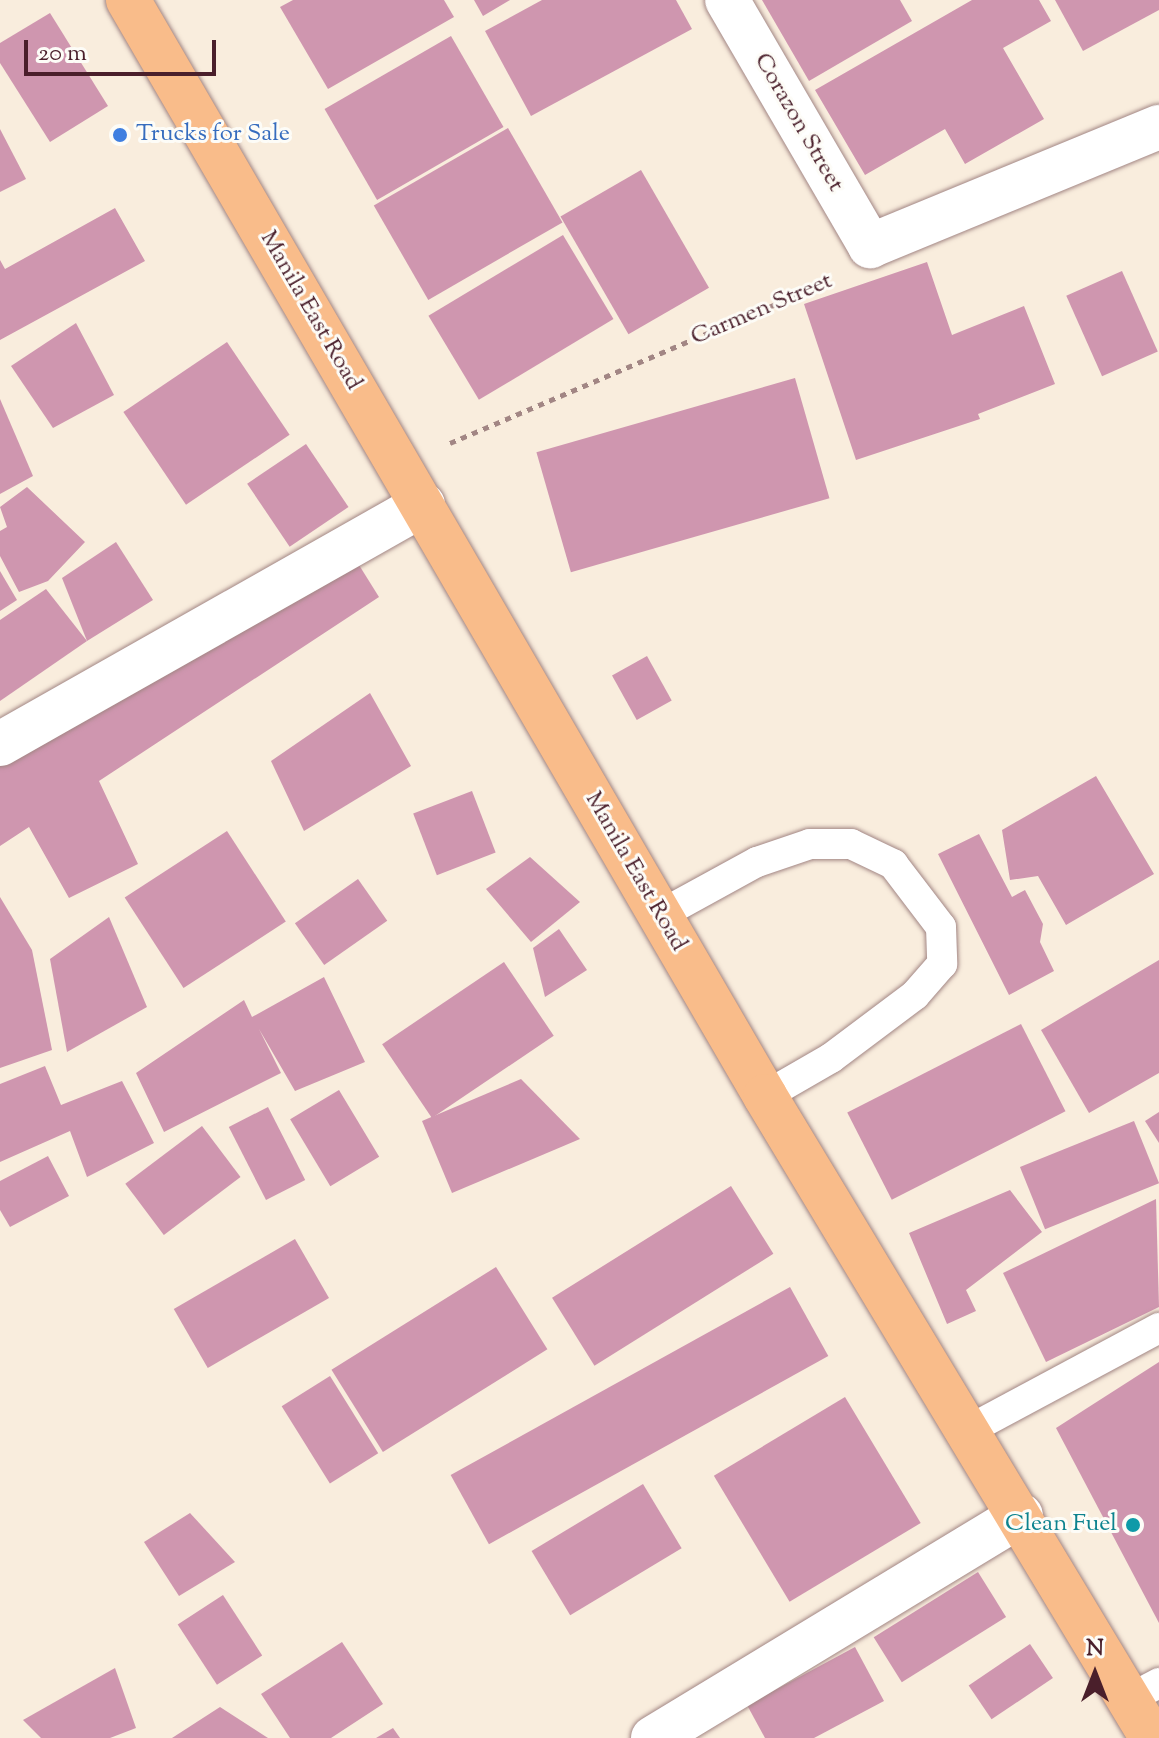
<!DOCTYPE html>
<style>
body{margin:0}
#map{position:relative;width:1159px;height:1738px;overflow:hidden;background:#f9eddd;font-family:"Sorts Mill Goudy",serif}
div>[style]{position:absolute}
.building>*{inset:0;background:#cf96af;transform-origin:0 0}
.path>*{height:5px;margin-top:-2.5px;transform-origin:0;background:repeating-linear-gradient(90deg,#a28684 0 6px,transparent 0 12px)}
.roads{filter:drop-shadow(0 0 2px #a28684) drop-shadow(0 0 2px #a28684)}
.service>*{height:30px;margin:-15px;padding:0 15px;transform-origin:15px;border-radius:15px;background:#fff}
.minor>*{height:44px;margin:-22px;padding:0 22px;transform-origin:22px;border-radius:22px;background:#fff}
.primary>*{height:44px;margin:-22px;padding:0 22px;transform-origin:22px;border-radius:22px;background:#f9bc8a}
.dots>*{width:22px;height:22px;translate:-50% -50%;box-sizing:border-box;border:4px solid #fdfcf7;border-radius:50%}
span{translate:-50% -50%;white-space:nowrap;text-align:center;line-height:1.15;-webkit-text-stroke:6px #fdfcf7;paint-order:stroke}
.street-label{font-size:24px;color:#4a1f2b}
.shop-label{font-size:24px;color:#366cbe}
.left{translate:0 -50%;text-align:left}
.culture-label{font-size:24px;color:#0d838f}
.right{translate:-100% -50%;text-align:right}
.north{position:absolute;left:1055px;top:1634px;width:80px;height:80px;-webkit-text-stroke:6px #fdfcf7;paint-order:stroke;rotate:0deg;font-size:22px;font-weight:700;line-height:32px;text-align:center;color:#4a1f2b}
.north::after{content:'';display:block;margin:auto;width:28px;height:36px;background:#4a1f2b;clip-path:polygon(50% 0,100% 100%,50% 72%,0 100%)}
.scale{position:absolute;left:24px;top:40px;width:192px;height:36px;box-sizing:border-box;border:4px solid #4a1f2b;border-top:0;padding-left:10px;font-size:24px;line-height:28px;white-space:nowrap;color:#4a1f2b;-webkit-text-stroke:6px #fdfcf7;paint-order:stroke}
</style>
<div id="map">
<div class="building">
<i style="clip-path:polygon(293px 0,444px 0,454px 17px,328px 89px,280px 7px)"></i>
<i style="clip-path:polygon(474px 0,510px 0,483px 16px)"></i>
<i style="clip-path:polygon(542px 0,676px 0,692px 29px,531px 116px,485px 31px)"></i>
<i style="clip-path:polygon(762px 0,900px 0,912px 21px,809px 81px)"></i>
<i style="clip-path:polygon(972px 0,1039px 0,1051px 21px,1003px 48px,1044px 119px,965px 164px,945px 129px,865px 175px,815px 90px)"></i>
<i style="clip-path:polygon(1055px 0,1159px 0,1159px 10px,1083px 51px)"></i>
<i style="clip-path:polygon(50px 13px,108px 106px,50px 142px,0 63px,0 43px)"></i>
<i style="left:451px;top:36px;width:105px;height:146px;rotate:60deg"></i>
<i style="left:508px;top:128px;width:109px;height:155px;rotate:60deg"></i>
<i style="clip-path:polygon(0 129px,26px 179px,0 192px)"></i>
<i style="left:641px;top:170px;width:136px;height:93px;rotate:60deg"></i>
<i style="clip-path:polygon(115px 208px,145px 261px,0 340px,0 260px,5px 269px)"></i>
<i style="left:563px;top:235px;width:98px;height:157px;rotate:59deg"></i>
<i style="clip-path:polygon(927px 262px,952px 335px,1024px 306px,1055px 384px,978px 414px,980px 419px,856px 460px,804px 304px)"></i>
<i style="left:1122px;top:271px;width:88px;height:61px;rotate:66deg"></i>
<i style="clip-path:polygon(76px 323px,114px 395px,53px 428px,11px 366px)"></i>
<i style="left:227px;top:342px;width:112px;height:125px;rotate:56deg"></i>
<i style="left:795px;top:378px;width:125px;height:269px;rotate:74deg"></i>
<i style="clip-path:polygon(0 399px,33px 476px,0 494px)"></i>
<i style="left:306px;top:444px;width:76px;height:71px;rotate:56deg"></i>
<i style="clip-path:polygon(27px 487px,85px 542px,48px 581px,19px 592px,0 556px,0 531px,7px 527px,0 507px)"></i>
<i style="clip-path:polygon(116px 542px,153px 600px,87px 641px,62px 578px)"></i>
<i style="clip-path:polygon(349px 549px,379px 597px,99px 781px,138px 864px,69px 898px,29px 827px,0 846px,0 758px)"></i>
<i style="clip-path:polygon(0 571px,17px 600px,0 611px)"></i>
<i style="clip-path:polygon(46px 589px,87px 641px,0 701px,0 620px)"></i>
<i style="left:647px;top:656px;width:51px;height:40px;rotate:61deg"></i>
<i style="clip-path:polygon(370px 693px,411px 766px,304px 831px,271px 761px)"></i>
<i style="clip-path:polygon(1096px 776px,1154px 874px,1066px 925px,1038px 876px,1010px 880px,1002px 830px)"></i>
<i style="left:472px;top:791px;width:66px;height:63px;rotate:69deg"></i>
<i style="left:227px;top:831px;width:108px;height:122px;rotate:57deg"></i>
<i style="clip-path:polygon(979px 834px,1012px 897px,1025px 890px,1043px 924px,1040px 942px,1054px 971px,1009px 995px,938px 854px)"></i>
<i style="clip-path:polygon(530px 857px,580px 902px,531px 942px,486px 889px)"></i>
<i style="left:358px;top:879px;width:51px;height:77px;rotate:55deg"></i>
<i style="clip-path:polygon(0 897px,32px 950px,52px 1050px,0 1068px)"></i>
<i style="clip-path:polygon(109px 917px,147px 1007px,67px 1052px,50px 959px)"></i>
<i style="clip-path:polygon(559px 929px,587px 970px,545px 997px,533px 948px)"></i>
<i style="clip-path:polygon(1159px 960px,1159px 1073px,1089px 1113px,1041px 1030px)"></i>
<i style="left:504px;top:962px;width:89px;height:147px;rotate:56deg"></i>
<i style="clip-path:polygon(324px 977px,365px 1062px,295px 1091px,259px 1029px,281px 1073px,164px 1132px,136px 1073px,244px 1000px,252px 1017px)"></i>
<i style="left:1021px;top:1024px;width:98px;height:195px;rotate:63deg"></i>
<i style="clip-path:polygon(45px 1066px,61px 1105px,122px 1081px,154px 1143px,87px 1177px,70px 1131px,0 1162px,0 1084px)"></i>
<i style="clip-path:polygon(521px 1079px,580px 1139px,452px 1193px,422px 1121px)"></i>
<i style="left:339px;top:1090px;width:78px;height:57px;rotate:59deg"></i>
<i style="left:268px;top:1107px;width:82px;height:44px;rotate:63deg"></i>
<i style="clip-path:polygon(1159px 1112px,1159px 1143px,1145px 1121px)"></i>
<i style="left:1134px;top:1121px;width:67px;height:123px;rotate:68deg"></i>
<i style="left:202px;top:1126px;width:64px;height:96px;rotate:53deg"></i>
<i style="clip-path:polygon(48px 1156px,69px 1196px,10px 1227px,0 1210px,0 1181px)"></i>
<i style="left:731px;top:1186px;width:80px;height:211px;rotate:58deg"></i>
<i style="clip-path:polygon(1010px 1190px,1042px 1232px,966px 1290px,976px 1311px,947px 1324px,909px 1233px)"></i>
<i style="clip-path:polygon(1156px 1199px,1159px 1307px,1046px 1362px,1003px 1273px)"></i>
<i style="left:295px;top:1239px;width:68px;height:140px;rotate:60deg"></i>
<i style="left:496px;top:1267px;width:97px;height:194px;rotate:58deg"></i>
<i style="left:790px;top:1287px;width:79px;height:388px;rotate:61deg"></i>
<i style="clip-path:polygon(1159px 1362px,1159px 1623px,1056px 1428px)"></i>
<i style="left:330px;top:1376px;width:91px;height:57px;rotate:58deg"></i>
<i style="left:845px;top:1397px;width:147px;height:153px;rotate:59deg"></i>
<i style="left:643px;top:1484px;width:75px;height:130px;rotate:59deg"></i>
<i style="clip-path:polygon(190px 1513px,235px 1562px,179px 1596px,144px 1542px)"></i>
<i style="left:978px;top:1572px;width:53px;height:123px;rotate:58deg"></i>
<i style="left:223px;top:1595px;width:72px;height:54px;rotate:57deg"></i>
<i style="clip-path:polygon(342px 1642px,383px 1704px,331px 1738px,290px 1738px,261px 1694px)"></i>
<i style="left:1030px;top:1644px;width:41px;height:74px;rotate:56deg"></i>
<i style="clip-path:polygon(855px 1647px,884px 1701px,814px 1738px,765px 1738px,747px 1705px)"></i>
<i style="clip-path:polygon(115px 1668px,136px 1728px,110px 1738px,41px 1738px,23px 1720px)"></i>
<i style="clip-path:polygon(220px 1707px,268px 1738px,172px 1738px)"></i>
<i style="clip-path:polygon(393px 1728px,400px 1738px,376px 1738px)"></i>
</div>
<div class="path">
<i style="left:450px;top:443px;width:411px;rotate:-23.1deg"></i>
</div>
<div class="roads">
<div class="service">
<i style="left:660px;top:915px;width:111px;rotate:-28.7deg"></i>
<i style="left:757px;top:862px;width:56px;rotate:-18.8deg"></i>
<i style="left:810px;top:844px;width:41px"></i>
<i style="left:851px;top:844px;width:47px;rotate:25.5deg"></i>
<i style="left:893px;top:864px;width:79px;rotate:52.7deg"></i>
<i style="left:941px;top:927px;width:37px;rotate:88deg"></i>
<i style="left:942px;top:964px;width:41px;rotate:131.1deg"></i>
<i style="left:915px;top:995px;width:105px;rotate:143.1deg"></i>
<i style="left:831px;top:1058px;width:76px;rotate:150.1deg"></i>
<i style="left:969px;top:1430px;width:216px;rotate:-28.2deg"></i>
<i style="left:1129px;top:1699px;width:34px;rotate:-28deg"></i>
</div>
<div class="minor">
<i style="left:727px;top:0;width:285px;rotate:59.8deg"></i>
<i style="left:870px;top:246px;width:313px;rotate:-22.4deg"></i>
<i style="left:0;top:744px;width:486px;rotate:-29.5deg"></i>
<i style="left:653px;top:1738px;width:430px;rotate:-31.2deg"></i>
</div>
<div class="primary">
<i style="left:128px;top:0;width:1268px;rotate:59.83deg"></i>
<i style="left:765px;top:1096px;width:750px;rotate:58.92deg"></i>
</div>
</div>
<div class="dots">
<i style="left:120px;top:135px;background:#3f7fe0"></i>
<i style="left:1133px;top:1525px;background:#0f9aa8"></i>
</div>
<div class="street-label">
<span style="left:798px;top:123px;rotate:60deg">Corazon Street</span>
<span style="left:762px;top:310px;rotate:-23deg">Carmen Street</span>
<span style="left:310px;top:311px;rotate:60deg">Manila East Road</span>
<span style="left:635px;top:872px;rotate:60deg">Manila East Road</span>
</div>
<div class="shop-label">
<span class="left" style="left:136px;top:135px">Trucks for Sale</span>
</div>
<div class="culture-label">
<span class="right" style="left:1117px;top:1525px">Clean Fuel</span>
</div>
<div class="north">N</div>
<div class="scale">20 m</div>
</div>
